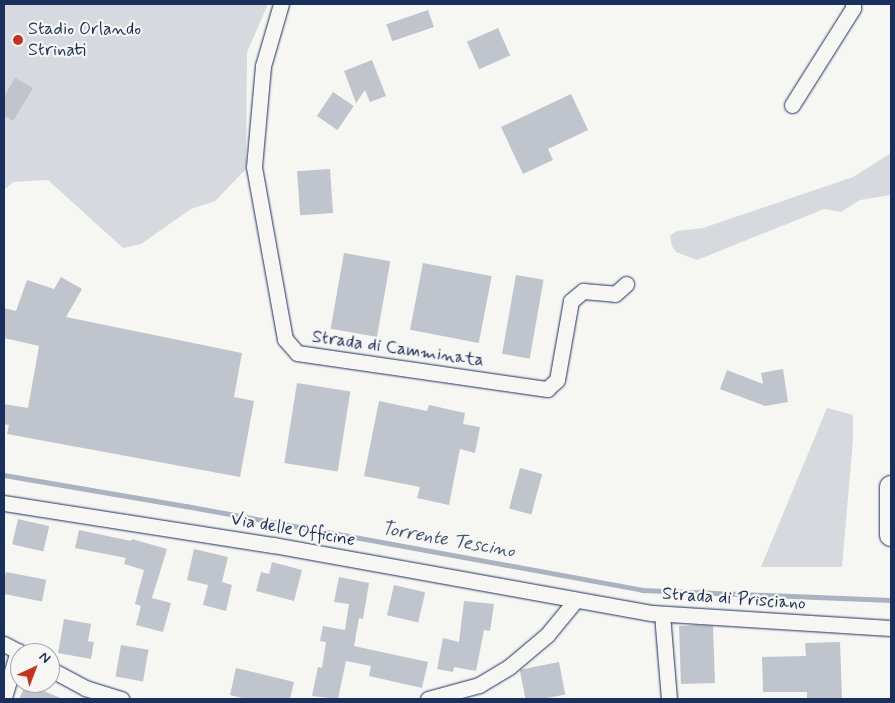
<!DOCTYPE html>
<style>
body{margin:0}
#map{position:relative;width:895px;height:703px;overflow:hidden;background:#f6f6f2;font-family:Mynerve,sans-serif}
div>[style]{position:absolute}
.green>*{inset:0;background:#d6d9dd}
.stream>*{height:4.5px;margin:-2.25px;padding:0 2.25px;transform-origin:2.25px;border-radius:2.25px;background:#abb2c0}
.building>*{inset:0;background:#c0c4cd;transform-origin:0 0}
.roads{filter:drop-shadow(0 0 1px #1b2f5e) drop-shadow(0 0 1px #1b2f5e)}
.minor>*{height:15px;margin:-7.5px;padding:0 7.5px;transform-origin:7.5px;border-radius:7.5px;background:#f6f6f2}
.secondary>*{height:22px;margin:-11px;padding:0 11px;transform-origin:11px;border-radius:11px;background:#f6f6f2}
.dots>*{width:14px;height:14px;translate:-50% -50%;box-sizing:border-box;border:2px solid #f6f6f2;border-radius:50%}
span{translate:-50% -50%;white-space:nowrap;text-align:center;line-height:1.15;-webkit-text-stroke:4.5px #f6f6f2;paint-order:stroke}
.poi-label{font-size:18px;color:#1b2f5e}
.left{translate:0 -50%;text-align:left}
.street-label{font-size:18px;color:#1b2f5e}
.water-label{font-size:19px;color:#46567b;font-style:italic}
.frame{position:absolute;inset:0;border:5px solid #1b2f5e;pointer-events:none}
.north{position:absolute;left:10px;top:643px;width:50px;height:50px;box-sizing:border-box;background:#f6f6f2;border:1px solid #9ea6b7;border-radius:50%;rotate:43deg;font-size:14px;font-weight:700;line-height:20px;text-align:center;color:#1b2f5e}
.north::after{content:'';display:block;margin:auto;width:18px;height:22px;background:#c8321e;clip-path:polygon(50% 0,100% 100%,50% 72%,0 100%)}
</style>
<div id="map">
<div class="green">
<i style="clip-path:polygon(4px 4px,268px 4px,247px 52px,246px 169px,215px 201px,191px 209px,141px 244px,123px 248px,48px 180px,13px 182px,4px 190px)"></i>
<i style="clip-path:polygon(891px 153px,891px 195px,860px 200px,841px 212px,824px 209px,697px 260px,676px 252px,672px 246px,670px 236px,677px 231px,703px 228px,853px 177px)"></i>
<i style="clip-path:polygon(827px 408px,853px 415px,853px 439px,842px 567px,761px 567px)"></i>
</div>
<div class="stream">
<i style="left:4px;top:475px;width:185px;rotate:9.7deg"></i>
<i style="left:186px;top:506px;width:464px;rotate:10.4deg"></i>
<i style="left:642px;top:590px;width:249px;rotate:2.3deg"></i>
</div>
<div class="building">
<i style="left:428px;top:10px;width:18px;height:44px;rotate:71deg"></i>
<i style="left:498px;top:28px;width:30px;height:34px;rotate:66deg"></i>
<i style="clip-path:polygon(372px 60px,386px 96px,370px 102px,365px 90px,356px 103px,344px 71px)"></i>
<i style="clip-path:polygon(15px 78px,33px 88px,13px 121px,4px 115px,4px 97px)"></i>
<i style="left:333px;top:92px;width:25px;height:29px;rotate:34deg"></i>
<i style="clip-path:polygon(571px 94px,588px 130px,548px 149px,553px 160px,523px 174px,501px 127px)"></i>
<i style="left:330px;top:169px;width:44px;height:33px;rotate:86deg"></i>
<i style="left:344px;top:253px;width:47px;height:77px;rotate:10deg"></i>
<i style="left:423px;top:263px;width:70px;height:68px;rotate:11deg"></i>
<i style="left:516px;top:275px;width:28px;height:80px;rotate:10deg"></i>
<i style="clip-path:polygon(61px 277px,82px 289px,66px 317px,242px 353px,234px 397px,254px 401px,240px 477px,7px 434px,9px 425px,4px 424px,4px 404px,28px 408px,39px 346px,4px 338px,4px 308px,16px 311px,27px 280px,54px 289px)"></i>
<i style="clip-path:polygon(783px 369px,788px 402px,765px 406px,720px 389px,727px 370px,763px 384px,761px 373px)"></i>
<i style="left:297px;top:383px;width:54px;height:81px;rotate:9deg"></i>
<i style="clip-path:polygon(379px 401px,427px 411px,429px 405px,465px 413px,463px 424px,480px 427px,475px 453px,460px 449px,449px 505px,417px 498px,420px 487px,364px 476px)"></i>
<i style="left:520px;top:468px;width:23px;height:42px;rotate:15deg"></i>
<i style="left:18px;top:519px;width:32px;height:26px;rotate:13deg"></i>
<i style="clip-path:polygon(79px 530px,131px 541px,132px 539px,167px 549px,152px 598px,171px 603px,163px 632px,136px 625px,141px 606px,135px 604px,144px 570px,124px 564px,126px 558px,75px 548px)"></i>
<i style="clip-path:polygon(194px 549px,228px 557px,222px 582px,232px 585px,226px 611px,203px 605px,208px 585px,187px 580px)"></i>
<i style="clip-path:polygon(272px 562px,302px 570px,294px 601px,256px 591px,261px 572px,269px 574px)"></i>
<i style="left:6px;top:572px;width:41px;height:22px;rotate:11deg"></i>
<i style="clip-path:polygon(339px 577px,369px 583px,363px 619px,359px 618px,354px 646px,428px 662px,422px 688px,369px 676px,371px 666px,346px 661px,338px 699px,312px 696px,318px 667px,322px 668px,326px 642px,320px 641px,323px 626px,345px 630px,349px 604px,334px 602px)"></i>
<i style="left:394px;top:585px;width:32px;height:31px;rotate:13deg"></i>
<i style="clip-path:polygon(464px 601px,494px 604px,490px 631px,484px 630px,476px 671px,454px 667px,453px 672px,437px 669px,443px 638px,459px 642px)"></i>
<i style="clip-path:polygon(64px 619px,91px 624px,88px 641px,94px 642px,91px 659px,58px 653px)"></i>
<i style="clip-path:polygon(697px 625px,713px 626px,715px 683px,681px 684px,679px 626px)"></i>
<i style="clip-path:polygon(840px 642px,842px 698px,807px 699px,807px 692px,763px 692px,762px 657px,806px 656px,805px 643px)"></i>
<i style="left:121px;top:645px;width:28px;height:32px;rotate:10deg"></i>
<i style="left:559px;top:662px;width:33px;height:40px;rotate:79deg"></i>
<i style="clip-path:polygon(236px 668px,294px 682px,290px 699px,246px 699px,230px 695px)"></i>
<i style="clip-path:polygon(26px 684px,63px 699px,19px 699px)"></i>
</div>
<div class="roads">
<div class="minor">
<i style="left:281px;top:4px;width:65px;rotate:106.2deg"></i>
<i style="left:263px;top:66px;width:101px;rotate:95.1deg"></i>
<i style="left:254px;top:167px;width:175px;rotate:79.8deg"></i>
<i style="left:285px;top:339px;width:18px;rotate:49deg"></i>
<i style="left:297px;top:353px;width:253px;rotate:8.2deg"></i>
<i style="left:547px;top:389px;width:13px;rotate:-42deg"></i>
<i style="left:557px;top:380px;width:80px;rotate:-80deg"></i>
<i style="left:571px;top:301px;width:16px;rotate:-40deg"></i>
<i style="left:583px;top:291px;width:32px;rotate:5deg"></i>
<i style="left:615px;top:294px;width:15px;rotate:-42deg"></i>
<i style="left:792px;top:105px;width:115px;rotate:-57.8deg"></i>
<i style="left:853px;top:8px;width:4px;rotate:-90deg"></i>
<i style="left:4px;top:503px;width:272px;rotate:8.9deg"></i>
<i style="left:273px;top:545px;width:385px;rotate:10.2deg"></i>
<i style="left:652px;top:613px;width:239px;rotate:3.6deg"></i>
<i style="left:662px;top:614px;width:85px;rotate:85.3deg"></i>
<i style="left:4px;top:644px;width:19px;rotate:28deg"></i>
<i style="left:50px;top:669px;width:40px;rotate:28deg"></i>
<i style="left:85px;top:688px;width:38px;rotate:17deg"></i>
<i style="left:4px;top:697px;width:48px;rotate:-73.1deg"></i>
<i style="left:428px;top:699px;width:53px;rotate:-15.4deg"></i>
<i style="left:479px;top:685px;width:35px;rotate:-31deg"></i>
<i style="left:509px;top:667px;width:50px;rotate:-40.1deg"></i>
<i style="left:547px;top:635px;width:44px;rotate:-50.5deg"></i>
</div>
<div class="secondary">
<i style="left:891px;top:487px;width:48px;rotate:90deg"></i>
</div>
</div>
<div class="dots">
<i style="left:18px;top:40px;background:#c8321e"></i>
</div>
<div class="poi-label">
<span class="left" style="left:28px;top:40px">Stadio Orlando<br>Strinati</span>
</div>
<div class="street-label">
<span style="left:398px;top:349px;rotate:8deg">Strada di Camminata</span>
<span style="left:293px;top:530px;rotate:10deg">Via delle Officine</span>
<span style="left:734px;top:599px;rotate:4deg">Strada di Prisciano</span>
</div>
<div class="water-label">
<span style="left:448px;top:540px;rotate:10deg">Torrente Tescino</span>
</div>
<div class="frame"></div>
<div class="north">N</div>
</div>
